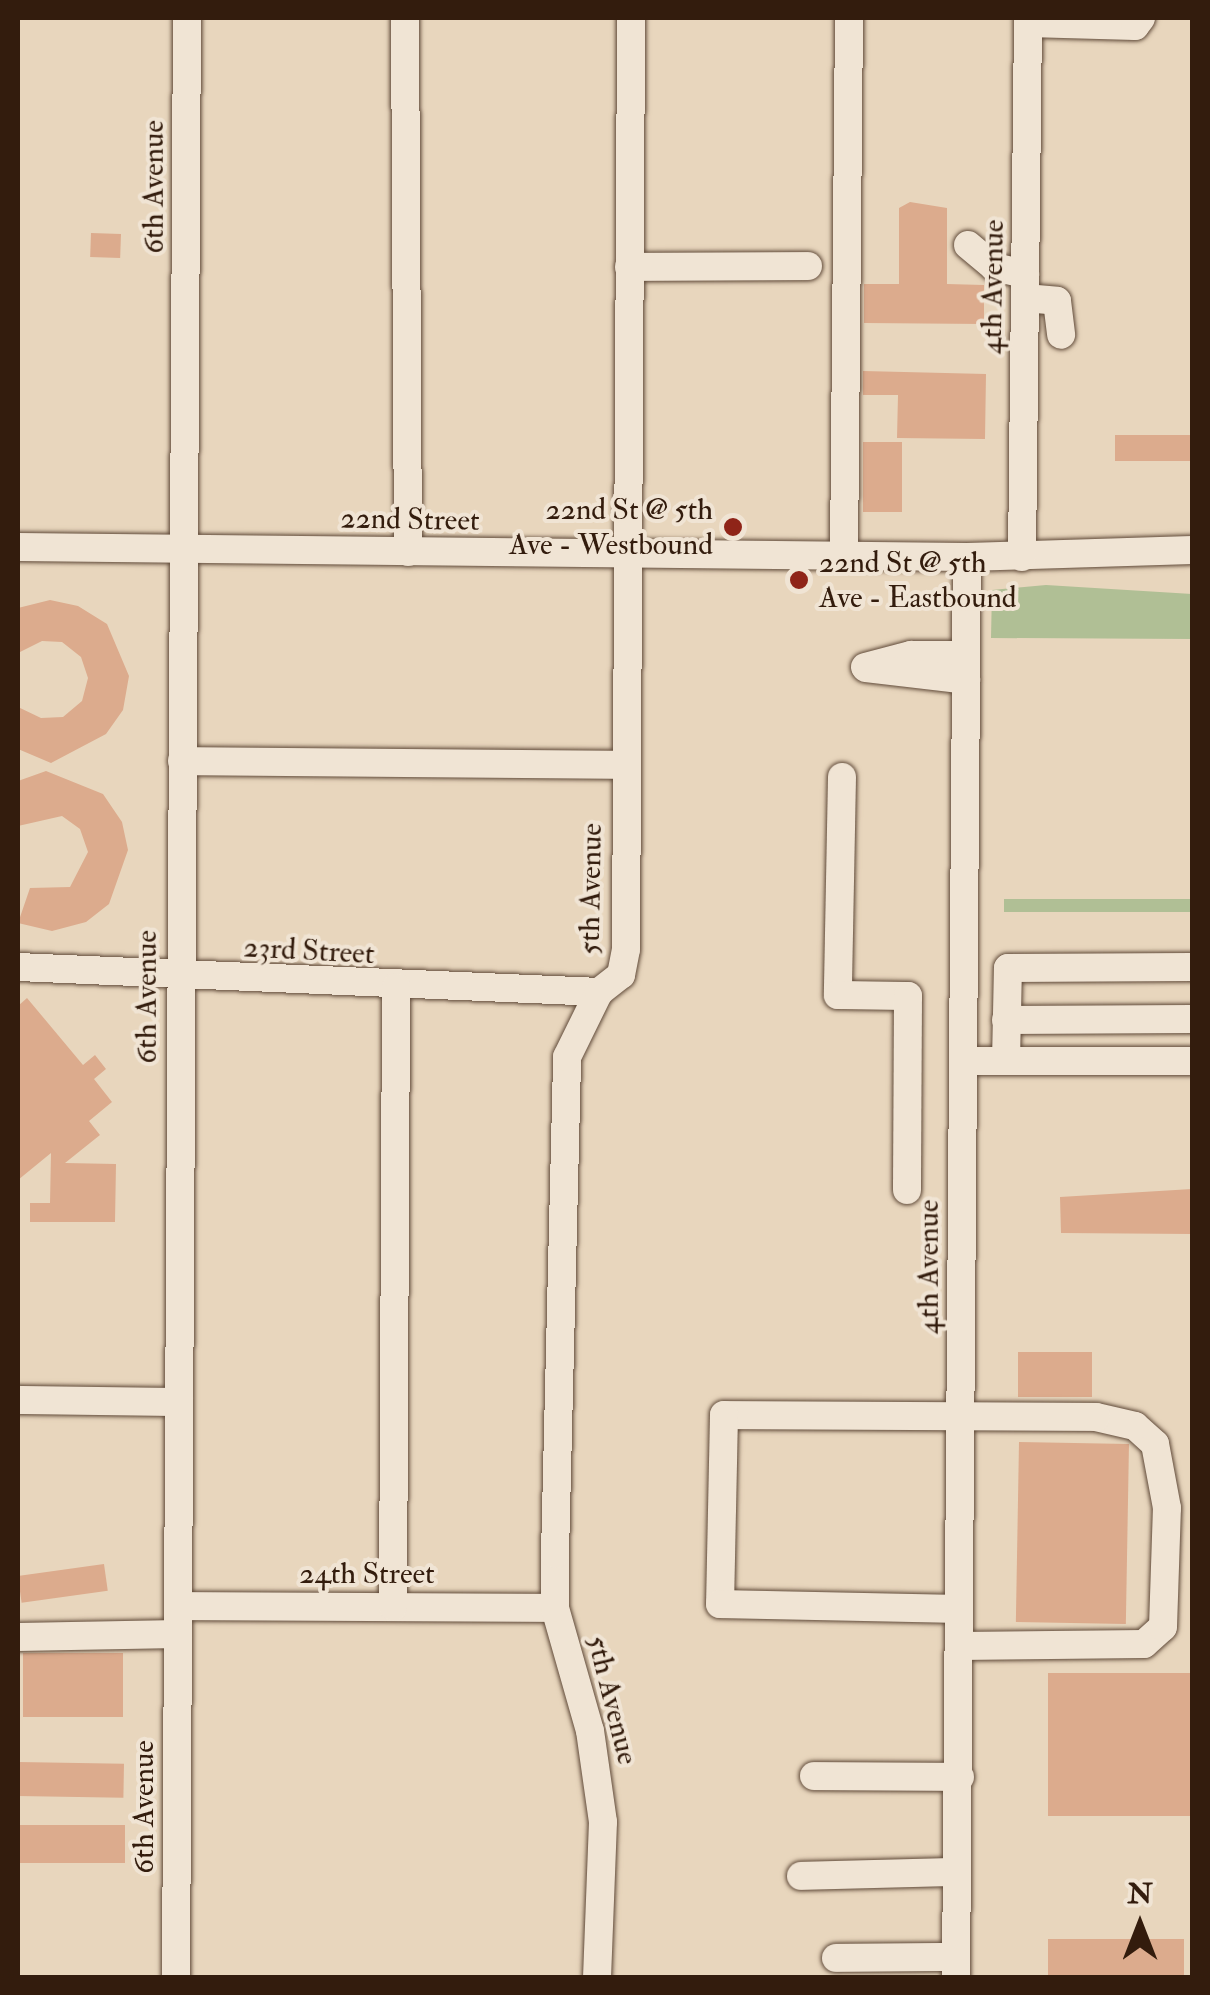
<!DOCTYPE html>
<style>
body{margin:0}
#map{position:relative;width:1210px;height:1995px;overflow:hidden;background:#e8d6bd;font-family:"IM FELL Double Pica",serif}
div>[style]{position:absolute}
.green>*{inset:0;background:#b0bf95;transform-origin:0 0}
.building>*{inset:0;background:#dcab8d;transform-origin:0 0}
.roads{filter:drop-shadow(0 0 2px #604a39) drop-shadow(0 0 2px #604a39)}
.minor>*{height:28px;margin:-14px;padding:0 14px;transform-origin:14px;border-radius:14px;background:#f0e4d4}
.dots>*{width:28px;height:28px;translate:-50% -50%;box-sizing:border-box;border:5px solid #f0e4d4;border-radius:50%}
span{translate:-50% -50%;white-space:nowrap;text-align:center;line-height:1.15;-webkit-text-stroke:8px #f0e4d4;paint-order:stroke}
.street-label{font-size:30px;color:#331c0d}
.poi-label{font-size:30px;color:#331c0d}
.right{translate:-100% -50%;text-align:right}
.left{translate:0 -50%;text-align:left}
.frame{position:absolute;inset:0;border:20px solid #331c0d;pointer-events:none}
.north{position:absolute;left:1090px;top:1875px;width:100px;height:100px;-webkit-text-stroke:8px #f0e4d4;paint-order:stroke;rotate:0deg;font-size:28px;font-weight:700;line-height:40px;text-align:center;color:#331c0d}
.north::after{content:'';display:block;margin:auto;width:35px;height:45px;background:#331c0d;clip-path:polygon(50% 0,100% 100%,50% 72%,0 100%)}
</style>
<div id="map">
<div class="green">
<i style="clip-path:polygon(1046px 585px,1192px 594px,1192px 639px,991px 638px,992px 590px)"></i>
<i style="left:1004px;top:899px;width:188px;height:13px"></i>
</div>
<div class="building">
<i style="clip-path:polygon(910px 202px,947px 208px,947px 284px,984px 285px,984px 324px,864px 323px,864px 284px,899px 284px,899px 208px)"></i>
<i style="left:91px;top:233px;width:30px;height:24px;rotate:2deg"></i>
<i style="clip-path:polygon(863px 371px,986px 374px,985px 439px,897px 438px,898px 395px,863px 395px)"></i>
<i style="left:1115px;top:435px;width:77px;height:26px"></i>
<i style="left:863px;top:442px;width:39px;height:70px"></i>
<i style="clip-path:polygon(50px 600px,78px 606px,107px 624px,129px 676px,123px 710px,106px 734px,51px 763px,18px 749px,18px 707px,41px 718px,63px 717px,82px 701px,88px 678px,81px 657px,62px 642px,42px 641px,18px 653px,18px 608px)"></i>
<i style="clip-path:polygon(46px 771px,103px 794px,122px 822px,128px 850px,109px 904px,86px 922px,52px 931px,18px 923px,30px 888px,70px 887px,88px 852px,80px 829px,62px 816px,18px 826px,18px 781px)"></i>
<i style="clip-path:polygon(27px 998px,83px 1065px,95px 1055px,106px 1069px,94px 1079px,112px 1102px,89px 1121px,100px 1135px,65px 1163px,116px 1164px,115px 1222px,30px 1222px,30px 1203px,50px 1203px,51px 1153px,18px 1180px,18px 1006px)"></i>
<i style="clip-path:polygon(1192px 1189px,1192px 1234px,1061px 1233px,1060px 1197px)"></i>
<i style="left:1092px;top:1352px;width:45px;height:74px;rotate:90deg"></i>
<i style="left:1019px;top:1442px;width:110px;height:180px;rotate:1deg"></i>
<i style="left:104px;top:1564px;width:27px;height:87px;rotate:82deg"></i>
<i style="left:123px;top:1653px;width:64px;height:100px;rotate:90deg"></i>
<i style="left:1048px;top:1673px;width:144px;height:143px"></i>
<i style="left:18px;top:1762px;width:106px;height:34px;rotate:1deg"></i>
<i style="left:18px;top:1825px;width:107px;height:38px"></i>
<i style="left:1184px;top:1939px;width:39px;height:136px;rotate:90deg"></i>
</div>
<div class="roads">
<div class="minor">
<i style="left:405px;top:18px;width:534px;rotate:89.68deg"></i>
<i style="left:1028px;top:23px;width:107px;rotate:1.6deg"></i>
<i style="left:1135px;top:26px;width:10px;rotate:-53deg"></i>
<i style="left:968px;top:245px;width:34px;rotate:40deg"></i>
<i style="left:994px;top:267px;width:32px;rotate:13deg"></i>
<i style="left:629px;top:267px;width:179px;rotate:-0.3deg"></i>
<i style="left:1025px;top:298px;width:32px;rotate:5deg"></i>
<i style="left:1057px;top:301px;width:34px;rotate:83deg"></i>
<i style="left:18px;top:547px;width:949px;rotate:0.6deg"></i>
<i style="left:967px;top:557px;width:225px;rotate:-1.8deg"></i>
<i style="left:844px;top:556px;width:538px;rotate:-89.47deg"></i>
<i style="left:1022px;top:557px;width:539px;rotate:-89.36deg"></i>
<i style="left:865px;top:667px;width:48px;rotate:-14.6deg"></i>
<i style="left:911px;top:655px;width:55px"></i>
<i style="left:866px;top:668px;width:101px;rotate:6.8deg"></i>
<i style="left:182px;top:761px;width:444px;rotate:0.5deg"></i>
<i style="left:842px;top:777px;width:218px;rotate:91.1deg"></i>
<i style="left:838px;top:995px;width:70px;rotate:0.8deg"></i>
<i style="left:908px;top:996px;width:194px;rotate:90.3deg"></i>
<i style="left:18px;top:967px;width:582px;rotate:2.46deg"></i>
<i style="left:1006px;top:1020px;width:186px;rotate:-0.3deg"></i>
<i style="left:963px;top:1061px;width:229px"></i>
<i style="left:1006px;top:1061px;width:93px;rotate:-88.8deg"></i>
<i style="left:1008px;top:968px;width:184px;rotate:-0.3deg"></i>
<i style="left:18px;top:1400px;width:161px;rotate:0.7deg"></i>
<i style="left:178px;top:1606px;width:377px;rotate:0.3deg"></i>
<i style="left:393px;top:1607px;width:620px;rotate:-89.72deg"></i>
<i style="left:18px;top:1637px;width:160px;rotate:-1.1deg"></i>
<i style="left:959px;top:1646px;width:185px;rotate:-0.6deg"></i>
<i style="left:1144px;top:1644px;width:25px;rotate:-42deg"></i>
<i style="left:1163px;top:1627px;width:119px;rotate:-88.1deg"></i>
<i style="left:1167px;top:1508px;width:65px;rotate:-100.6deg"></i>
<i style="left:1155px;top:1444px;width:27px;rotate:-138deg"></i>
<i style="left:1135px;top:1426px;width:40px;rotate:-167deg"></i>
<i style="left:1096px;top:1417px;width:372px;rotate:-179.7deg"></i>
<i style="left:724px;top:1415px;width:189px;rotate:91.2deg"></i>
<i style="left:720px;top:1604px;width:239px;rotate:1.2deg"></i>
<i style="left:814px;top:1776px;width:146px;rotate:0.4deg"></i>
<i style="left:801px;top:1876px;width:156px;rotate:-1.5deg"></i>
<i style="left:836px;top:1958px;width:120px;rotate:-0.5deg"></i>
<i style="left:176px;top:1978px;width:1960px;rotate:-89.68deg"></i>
<i style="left:597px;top:1978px;width:156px;rotate:-87.8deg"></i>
<i style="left:603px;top:1822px;width:92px;rotate:-98.1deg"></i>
<i style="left:590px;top:1731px;width:128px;rotate:-105.9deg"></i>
<i style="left:555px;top:1608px;width:54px;rotate:-90deg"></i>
<i style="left:555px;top:1554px;width:497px;rotate:-88.6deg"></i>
<i style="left:567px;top:1057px;width:72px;rotate:-63.8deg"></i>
<i style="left:599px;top:992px;width:28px;rotate:-38deg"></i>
<i style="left:621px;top:975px;width:26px;rotate:-79deg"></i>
<i style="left:626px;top:949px;width:931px;rotate:-89.69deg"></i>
<i style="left:956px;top:1978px;width:1421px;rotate:-89.56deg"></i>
</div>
</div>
<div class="dots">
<i style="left:733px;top:527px;background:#8f2418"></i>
<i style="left:799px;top:580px;background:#8f2418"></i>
</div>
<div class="street-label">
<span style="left:154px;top:187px;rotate:-90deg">6th Avenue</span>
<span style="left:993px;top:287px;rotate:-89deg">4th Avenue</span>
<span style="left:410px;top:520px;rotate:1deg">22nd Street</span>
<span style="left:591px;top:889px;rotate:-89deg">5th Avenue</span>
<span style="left:309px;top:951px;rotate:3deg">23rd Street</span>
<span style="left:147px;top:997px;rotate:-90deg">6th Avenue</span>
<span style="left:929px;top:1267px;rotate:-90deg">4th Avenue</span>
<span style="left:367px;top:1574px">24th Street</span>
<span style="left:612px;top:1700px;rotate:76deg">5th Avenue</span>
<span style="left:144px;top:1807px;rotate:-90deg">6th Avenue</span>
</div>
<div class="poi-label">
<span class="right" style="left:713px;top:527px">22nd St @ 5th<br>Ave - Westbound</span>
<span class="left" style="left:819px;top:580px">22nd St @ 5th<br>Ave - Eastbound</span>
</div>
<div class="frame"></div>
<div class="north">N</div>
</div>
